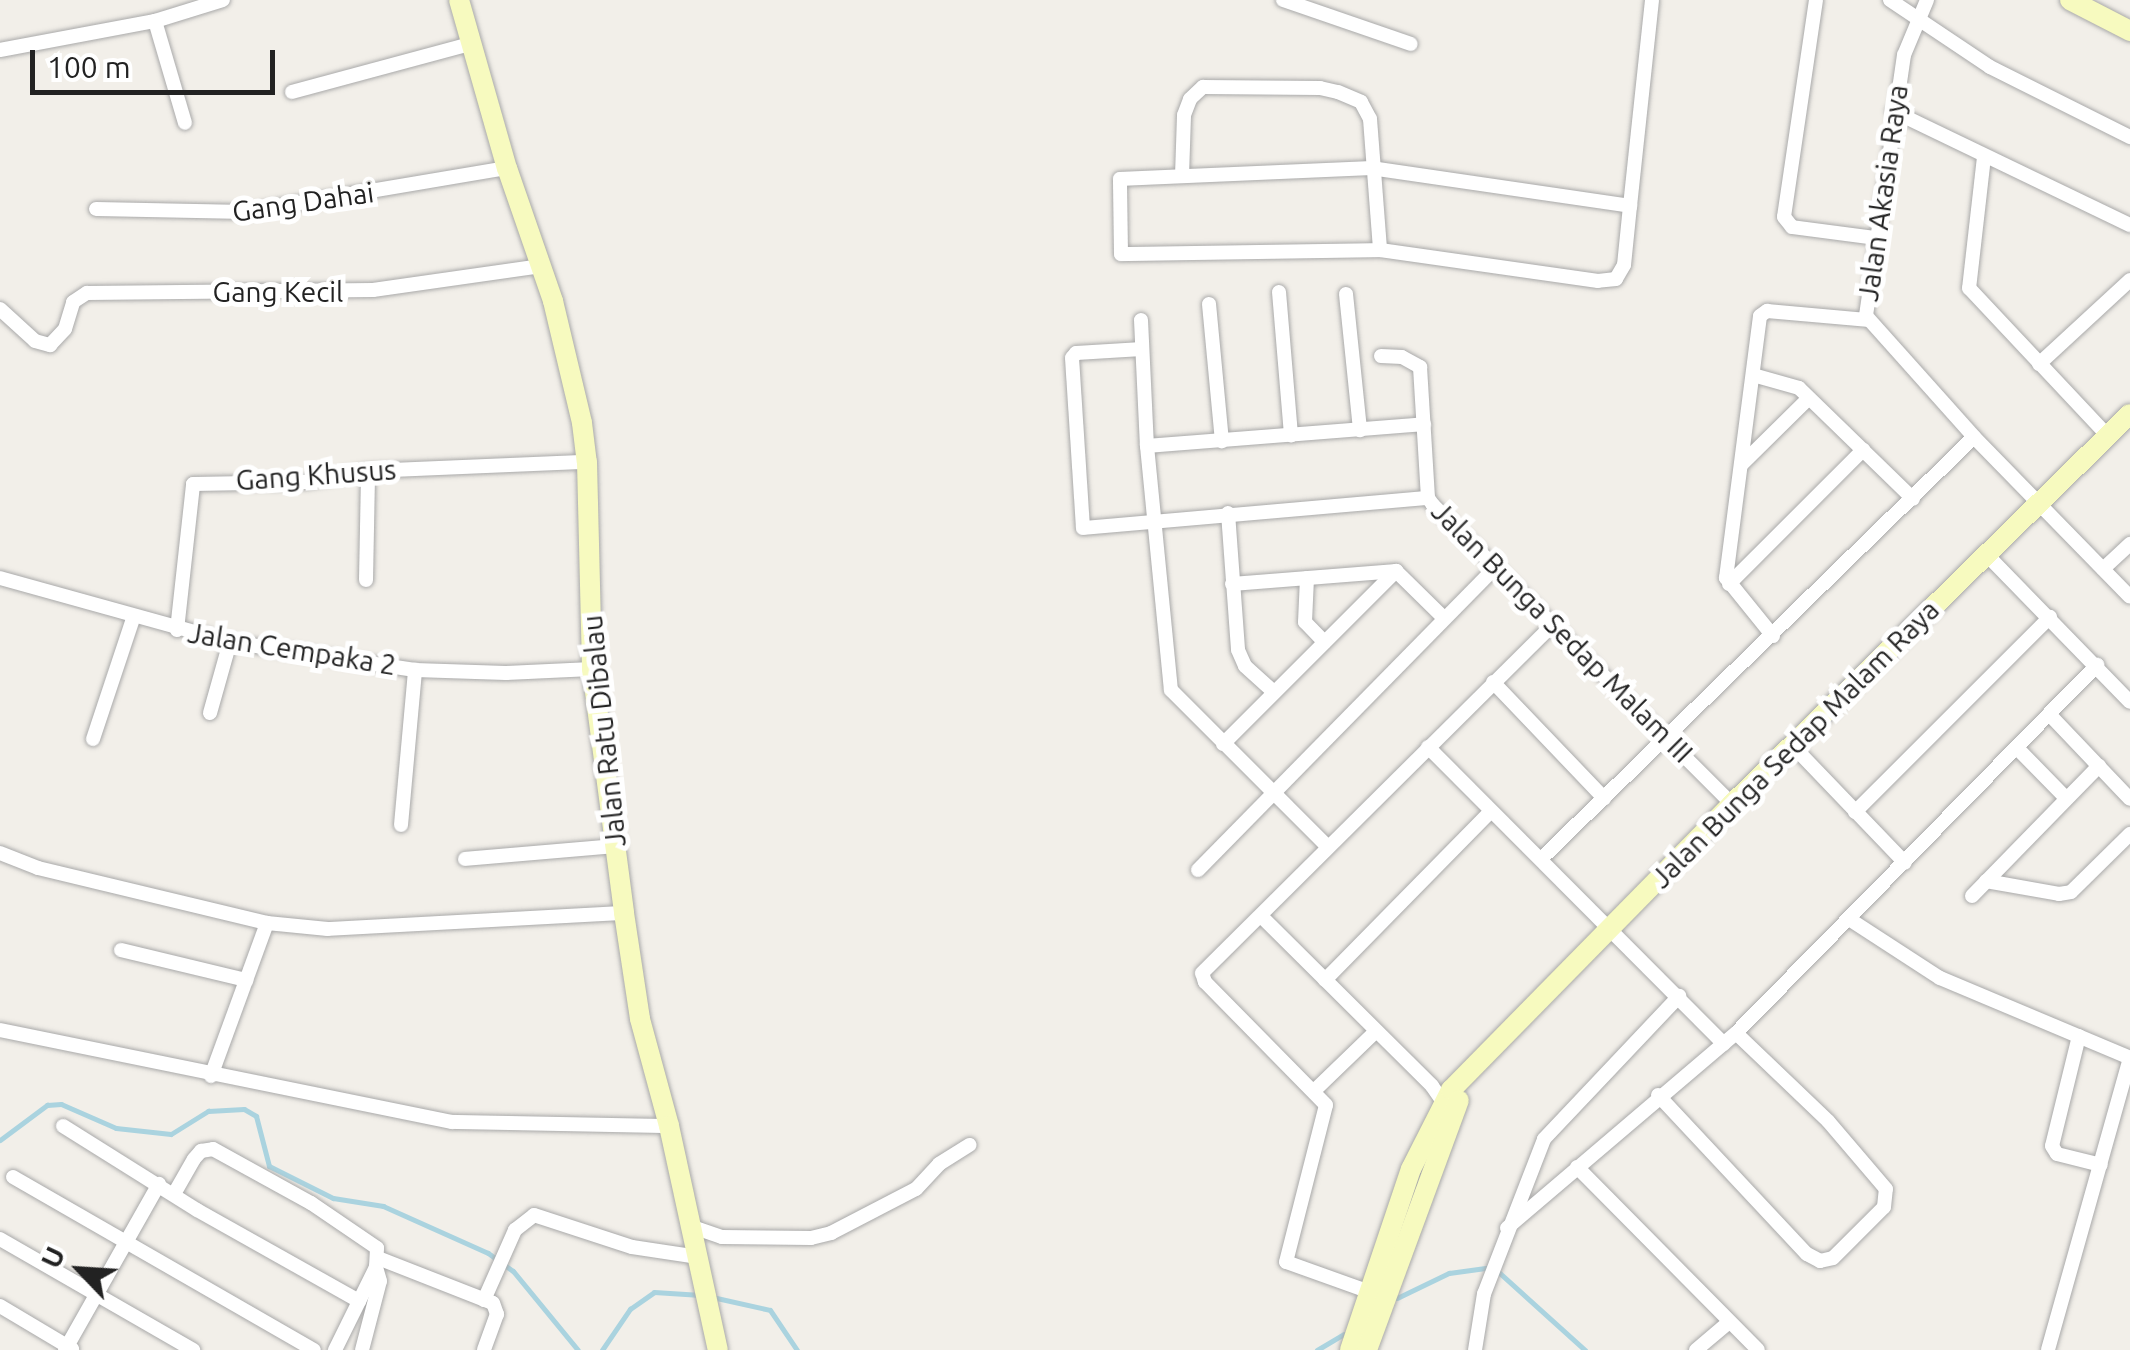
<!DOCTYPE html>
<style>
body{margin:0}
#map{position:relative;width:2130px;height:1350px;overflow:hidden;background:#f2efe9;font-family:Ubuntu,sans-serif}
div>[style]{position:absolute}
.stream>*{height:5px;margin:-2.5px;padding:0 2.5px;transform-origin:2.5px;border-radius:2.5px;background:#aad3df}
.roads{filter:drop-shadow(0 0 2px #a9a9a9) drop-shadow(0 0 2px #a9a9a9)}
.street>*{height:14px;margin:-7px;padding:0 7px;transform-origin:7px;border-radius:7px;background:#fff}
.secondary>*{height:20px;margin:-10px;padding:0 10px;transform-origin:10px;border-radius:10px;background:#f7fabf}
span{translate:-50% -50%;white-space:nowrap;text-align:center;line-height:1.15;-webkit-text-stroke:10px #fff;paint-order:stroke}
.street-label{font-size:28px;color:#222}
.north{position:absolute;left:30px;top:1220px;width:100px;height:100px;-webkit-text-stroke:8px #fff;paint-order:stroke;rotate:295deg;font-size:28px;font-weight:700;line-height:40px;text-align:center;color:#222}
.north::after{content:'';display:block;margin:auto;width:35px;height:45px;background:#222;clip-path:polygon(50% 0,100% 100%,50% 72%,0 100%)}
.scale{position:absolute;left:30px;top:50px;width:245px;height:45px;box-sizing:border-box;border:5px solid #222;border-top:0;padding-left:12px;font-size:30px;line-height:35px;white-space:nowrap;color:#222;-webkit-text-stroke:8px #fff;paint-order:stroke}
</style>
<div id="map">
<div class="stream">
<i style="left:0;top:1140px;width:59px;rotate:-36.7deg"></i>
<i style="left:47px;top:1105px;width:14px;rotate:-4deg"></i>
<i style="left:61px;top:1104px;width:60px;rotate:23.6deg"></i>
<i style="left:116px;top:1128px;width:55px;rotate:6.2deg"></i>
<i style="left:171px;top:1134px;width:44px;rotate:-31.9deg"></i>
<i style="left:208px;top:1111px;width:36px;rotate:-3deg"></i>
<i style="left:244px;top:1109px;width:14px;rotate:30deg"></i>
<i style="left:256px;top:1116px;width:52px;rotate:75.4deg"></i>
<i style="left:269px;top:1166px;width:72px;rotate:26.6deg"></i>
<i style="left:333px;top:1198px;width:51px;rotate:9.1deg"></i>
<i style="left:383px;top:1206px;width:115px;rotate:24.1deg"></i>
<i style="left:488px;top:1253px;width:31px;rotate:36deg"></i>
<i style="left:513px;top:1271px;width:102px;rotate:50.6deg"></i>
<i style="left:712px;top:1297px;width:59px;rotate:12.6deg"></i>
<i style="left:770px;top:1310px;width:48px;rotate:56deg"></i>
<i style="left:1397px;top:1298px;width:58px;rotate:-25.7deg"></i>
<i style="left:1449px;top:1273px;width:44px;rotate:-7.8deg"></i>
<i style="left:1493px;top:1267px;width:124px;rotate:42.1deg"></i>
<i style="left:602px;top:1350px;width:50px;rotate:-55.7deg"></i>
<i style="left:630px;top:1309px;width:29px;rotate:-35deg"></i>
<i style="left:654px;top:1292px;width:47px;rotate:3.7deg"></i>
<i style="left:1317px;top:1350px;width:31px;rotate:-31deg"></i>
</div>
<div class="roads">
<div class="street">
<i style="left:1283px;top:0;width:135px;rotate:19deg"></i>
<i style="left:1816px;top:0;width:219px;rotate:98.4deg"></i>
<i style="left:1784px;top:217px;width:13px;rotate:51deg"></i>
<i style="left:1792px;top:227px;width:84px;rotate:7.5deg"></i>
<i style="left:1890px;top:0;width:120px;rotate:33.8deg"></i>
<i style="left:1990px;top:67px;width:157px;rotate:26.6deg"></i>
<i style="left:1927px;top:0;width:60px;rotate:112.7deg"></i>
<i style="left:1904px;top:55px;width:264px;rotate:98.3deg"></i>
<i style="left:1866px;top:316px;width:162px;rotate:48.2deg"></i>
<i style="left:1974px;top:437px;width:223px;rotate:45.7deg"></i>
<i style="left:155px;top:21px;width:106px;rotate:73.6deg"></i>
<i style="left:0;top:50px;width:158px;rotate:-10.6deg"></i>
<i style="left:155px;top:21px;width:71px;rotate:-17.2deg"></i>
<i style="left:292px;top:92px;width:184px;rotate:-15.1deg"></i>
<i style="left:1893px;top:111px;width:263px;rotate:25.7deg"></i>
<i style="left:1984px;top:157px;width:132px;rotate:96.5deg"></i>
<i style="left:1969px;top:288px;width:203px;rotate:46.8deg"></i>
<i style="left:1371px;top:168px;width:262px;rotate:8.3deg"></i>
<i style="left:1630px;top:206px;width:59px;rotate:95.8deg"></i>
<i style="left:1624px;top:265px;width:16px;rotate:120deg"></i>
<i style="left:1616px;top:279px;width:18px;rotate:174deg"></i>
<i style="left:1598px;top:281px;width:220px;rotate:-171.9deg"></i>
<i style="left:1380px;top:250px;width:259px;rotate:179.1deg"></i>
<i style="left:1121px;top:254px;width:75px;rotate:-90.8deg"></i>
<i style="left:1120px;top:179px;width:251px;rotate:-2.5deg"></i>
<i style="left:1182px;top:176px;width:61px;rotate:-88.1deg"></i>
<i style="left:1184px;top:115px;width:17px;rotate:-69deg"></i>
<i style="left:1190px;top:99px;width:18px;rotate:-43deg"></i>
<i style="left:1203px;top:87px;width:117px;rotate:0.5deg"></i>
<i style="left:1320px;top:88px;width:18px;rotate:13deg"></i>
<i style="left:1338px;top:92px;width:25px;rotate:23deg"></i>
<i style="left:1361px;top:102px;width:19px;rotate:62deg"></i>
<i style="left:1370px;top:119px;width:131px;rotate:85.6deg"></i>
<i style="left:1630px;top:206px;width:207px;rotate:-83.9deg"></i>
<i style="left:96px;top:209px;width:150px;rotate:1.1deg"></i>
<i style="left:246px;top:212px;width:265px;rotate:-9.6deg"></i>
<i style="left:1279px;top:292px;width:144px;rotate:85.2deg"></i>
<i style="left:1346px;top:294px;width:137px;rotate:84.1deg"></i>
<i style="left:1209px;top:304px;width:138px;rotate:84.6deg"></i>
<i style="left:0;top:309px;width:47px;rotate:42.4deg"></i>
<i style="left:35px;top:341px;width:16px;rotate:15deg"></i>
<i style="left:50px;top:345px;width:22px;rotate:-47deg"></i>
<i style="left:65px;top:329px;width:28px;rotate:-73deg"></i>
<i style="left:73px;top:302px;width:17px;rotate:-33deg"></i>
<i style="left:87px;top:293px;width:286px;rotate:-0.6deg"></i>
<i style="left:373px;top:290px;width:170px;rotate:-8.1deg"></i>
<i style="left:1141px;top:320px;width:126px;rotate:87.3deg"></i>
<i style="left:1147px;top:446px;width:245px;rotate:84.4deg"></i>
<i style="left:1171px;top:690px;width:222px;rotate:45deg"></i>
<i style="left:1142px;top:349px;width:66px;rotate:176.5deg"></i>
<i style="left:1076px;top:353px;width:6px;rotate:129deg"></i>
<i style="left:1072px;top:358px;width:170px;rotate:86.3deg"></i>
<i style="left:1083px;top:528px;width:346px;rotate:-5deg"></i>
<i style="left:1381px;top:356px;width:21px;rotate:3deg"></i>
<i style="left:1402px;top:357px;width:21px;rotate:29deg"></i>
<i style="left:1420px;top:367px;width:131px;rotate:86.5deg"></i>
<i style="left:1428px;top:498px;width:9px;rotate:54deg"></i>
<i style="left:1433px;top:505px;width:423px;rotate:45deg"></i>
<i style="left:2039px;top:364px;width:124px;rotate:-42.7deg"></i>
<i style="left:1753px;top:375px;width:48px;rotate:15.8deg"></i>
<i style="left:1799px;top:388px;width:159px;rotate:44.2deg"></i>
<i style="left:1147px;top:446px;width:278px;rotate:-4.5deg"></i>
<i style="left:1741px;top:465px;width:95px;rotate:-44.6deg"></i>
<i style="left:1228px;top:513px;width:137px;rotate:85.8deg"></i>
<i style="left:1238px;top:650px;width:17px;rotate:66deg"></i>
<i style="left:1245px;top:666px;width:38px;rotate:42deg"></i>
<i style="left:1986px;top:554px;width:206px;rotate:45.8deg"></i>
<i style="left:2103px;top:569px;width:37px;rotate:-43deg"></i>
<i style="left:0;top:578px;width:239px;rotate:15.5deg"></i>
<i style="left:230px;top:642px;width:187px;rotate:8.6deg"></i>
<i style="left:415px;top:670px;width:91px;rotate:1.9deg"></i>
<i style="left:506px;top:673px;width:86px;rotate:-2.7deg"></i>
<i style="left:1307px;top:578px;width:44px;rotate:92.6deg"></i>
<i style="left:1305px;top:622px;width:28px;rotate:46deg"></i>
<i style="left:366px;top:580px;width:109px;rotate:-88.9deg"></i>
<i style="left:1232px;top:584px;width:165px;rotate:-4.5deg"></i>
<i style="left:1396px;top:571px;width:67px;rotate:44.4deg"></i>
<i style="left:1729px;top:584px;width:190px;rotate:-45deg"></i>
<i style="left:177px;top:630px;width:147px;rotate:-83.7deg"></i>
<i style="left:193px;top:484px;width:112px;rotate:-1deg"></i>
<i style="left:305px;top:482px;width:64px;rotate:-9.9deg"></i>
<i style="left:368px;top:471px;width:219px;rotate:-2.4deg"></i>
<i style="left:1773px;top:636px;width:75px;rotate:-129deg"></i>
<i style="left:1726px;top:578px;width:264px;rotate:-82.6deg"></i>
<i style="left:1760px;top:316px;width:9px;rotate:-36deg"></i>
<i style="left:1767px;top:311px;width:100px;rotate:5.1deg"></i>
<i style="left:1493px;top:682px;width:161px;rotate:46.3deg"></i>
<i style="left:210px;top:713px;width:74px;rotate:-74.3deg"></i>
<i style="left:2049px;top:714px;width:117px;rotate:46.4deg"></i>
<i style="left:93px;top:739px;width:126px;rotate:-71.6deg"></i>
<i style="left:1223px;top:744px;width:245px;rotate:-45deg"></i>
<i style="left:1792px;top:745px;width:163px;rotate:46.2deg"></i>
<i style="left:1428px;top:747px;width:419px;rotate:45.1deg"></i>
<i style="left:2018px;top:749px;width:69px;rotate:45.6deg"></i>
<i style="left:1855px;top:812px;width:276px;rotate:-45deg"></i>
<i style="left:401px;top:825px;width:156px;rotate:-84.8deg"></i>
<i style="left:0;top:853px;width:41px;rotate:21.5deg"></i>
<i style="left:38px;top:868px;width:236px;rotate:13.5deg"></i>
<i style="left:267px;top:923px;width:61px;rotate:5.6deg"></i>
<i style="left:328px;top:929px;width:296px;rotate:-3.1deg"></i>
<i style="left:1542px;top:858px;width:603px;rotate:-44.26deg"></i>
<i style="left:465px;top:859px;width:153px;rotate:-4.9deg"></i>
<i style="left:1198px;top:870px;width:425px;rotate:-45.5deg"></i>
<i style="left:1986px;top:881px;width:74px;rotate:10.1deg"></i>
<i style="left:2059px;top:894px;width:12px;rotate:-9deg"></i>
<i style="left:2071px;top:892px;width:83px;rotate:-44.5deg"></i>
<i style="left:1972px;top:896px;width:182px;rotate:-45.7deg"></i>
<i style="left:1261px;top:916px;width:241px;rotate:44.8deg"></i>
<i style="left:1432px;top:1086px;width:28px;rotate:55deg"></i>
<i style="left:1849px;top:919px;width:108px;rotate:33deg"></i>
<i style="left:1940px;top:978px;width:206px;rotate:22.8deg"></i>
<i style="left:2130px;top:1058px;width:303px;rotate:105.7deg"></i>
<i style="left:121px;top:950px;width:129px;rotate:13.5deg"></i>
<i style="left:1325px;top:980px;width:235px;rotate:-45.5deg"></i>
<i style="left:0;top:1030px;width:461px;rotate:11.5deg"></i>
<i style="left:452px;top:1122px;width:217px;rotate:1.1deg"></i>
<i style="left:2079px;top:1036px;width:113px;rotate:103.8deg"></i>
<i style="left:2052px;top:1146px;width:9px;rotate:58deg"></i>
<i style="left:2057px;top:1154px;width:45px;rotate:14deg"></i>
<i style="left:211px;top:1076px;width:163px;rotate:-69.9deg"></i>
<i style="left:1315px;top:1090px;width:85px;rotate:-44deg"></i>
<i style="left:1658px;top:1095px;width:218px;rotate:46.9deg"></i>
<i style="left:1807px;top:1254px;width:15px;rotate:28deg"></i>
<i style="left:1820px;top:1261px;width:13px;rotate:-13deg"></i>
<i style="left:1833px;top:1258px;width:72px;rotate:-45deg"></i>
<i style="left:1884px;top:1207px;width:18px;rotate:-84deg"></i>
<i style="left:1886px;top:1189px;width:89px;rotate:-130.5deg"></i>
<i style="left:1828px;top:1121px;width:127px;rotate:-136.3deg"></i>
<i style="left:63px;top:1126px;width:158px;rotate:32.1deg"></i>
<i style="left:197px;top:1210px;width:186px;rotate:29.3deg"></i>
<i style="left:1577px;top:1167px;width:257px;rotate:45.3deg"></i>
<i style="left:13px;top:1177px;width:347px;rotate:29.9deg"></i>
<i style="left:174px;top:1194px;width:40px;rotate:-60.3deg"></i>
<i style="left:194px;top:1159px;width:11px;rotate:-49deg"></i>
<i style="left:201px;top:1151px;width:12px;rotate:-9deg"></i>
<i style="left:213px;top:1149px;width:112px;rotate:28.9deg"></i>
<i style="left:311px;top:1203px;width:80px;rotate:34.3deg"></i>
<i style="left:377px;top:1248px;width:19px;rotate:93deg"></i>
<i style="left:376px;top:1267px;width:93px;rotate:116.3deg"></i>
<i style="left:690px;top:1226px;width:34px;rotate:19deg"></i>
<i style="left:722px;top:1237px;width:89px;rotate:0.6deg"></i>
<i style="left:811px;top:1238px;width:21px;rotate:-14deg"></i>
<i style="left:831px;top:1233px;width:96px;rotate:-27.4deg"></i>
<i style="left:916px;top:1189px;width:34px;rotate:-47deg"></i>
<i style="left:939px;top:1164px;width:36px;rotate:-32deg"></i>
<i style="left:1507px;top:1228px;width:301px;rotate:-40.4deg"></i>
<i style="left:1736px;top:1033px;width:516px;rotate:-45.55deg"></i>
<i style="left:0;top:1239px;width:223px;rotate:29.9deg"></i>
<i style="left:378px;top:1258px;width:123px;rotate:21.4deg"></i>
<i style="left:493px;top:1303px;width:12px;rotate:70deg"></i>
<i style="left:497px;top:1314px;width:38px;rotate:110deg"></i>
<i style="left:1370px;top:1292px;width:89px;rotate:-160.3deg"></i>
<i style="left:1286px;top:1262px;width:162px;rotate:-75.7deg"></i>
<i style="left:1326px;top:1105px;width:173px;rotate:-134.5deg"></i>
<i style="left:1205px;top:982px;width:9px;rotate:-108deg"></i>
<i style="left:1202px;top:973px;width:492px;rotate:-44.8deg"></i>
<i style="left:484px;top:1300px;width:77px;rotate:-66.1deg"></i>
<i style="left:515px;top:1230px;width:24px;rotate:-38deg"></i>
<i style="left:534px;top:1215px;width:103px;rotate:18.1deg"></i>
<i style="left:632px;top:1247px;width:67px;rotate:8.6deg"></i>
<i style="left:0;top:1306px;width:84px;rotate:30.8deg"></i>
<i style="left:65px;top:1350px;width:191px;rotate:-60.5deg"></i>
<i style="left:362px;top:1350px;width:71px;rotate:-75.4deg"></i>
<i style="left:380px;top:1281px;width:15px;rotate:-106deg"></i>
<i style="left:1475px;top:1350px;width:57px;rotate:-80.9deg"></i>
<i style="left:1484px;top:1294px;width:166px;rotate:-68.8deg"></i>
<i style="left:1544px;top:1139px;width:197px;rotate:-46.6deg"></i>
<i style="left:1696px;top:1350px;width:42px;rotate:-40.2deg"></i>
</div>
<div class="secondary">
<i style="left:459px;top:0;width:175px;rotate:74.1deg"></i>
<i style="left:507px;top:168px;width:141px;rotate:70.9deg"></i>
<i style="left:553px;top:301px;width:125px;rotate:76.6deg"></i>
<i style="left:582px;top:423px;width:39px;rotate:83deg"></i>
<i style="left:587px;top:462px;width:207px;rotate:88.6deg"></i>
<i style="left:592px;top:669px;width:246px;rotate:82.5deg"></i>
<i style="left:624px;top:913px;width:107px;rotate:81.4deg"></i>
<i style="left:640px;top:1019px;width:111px;rotate:74.8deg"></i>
<i style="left:669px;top:1126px;width:229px;rotate:77.7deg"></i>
<i style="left:2070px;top:0;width:68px;rotate:27.3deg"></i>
<i style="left:1350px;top:1350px;width:191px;rotate:-71.4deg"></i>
<i style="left:1411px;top:1169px;width:89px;rotate:-63.1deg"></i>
<i style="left:1451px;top:1090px;width:401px;rotate:-45.5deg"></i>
<i style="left:1732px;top:804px;width:557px;rotate:-44.42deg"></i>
<i style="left:1367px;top:1350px;width:266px;rotate:-69.8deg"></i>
</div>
</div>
<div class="street-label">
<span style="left:1883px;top:193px;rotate:-82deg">Jalan Akasia Raya</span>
<span style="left:303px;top:202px;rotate:-8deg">Gang Dahai</span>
<span style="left:278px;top:292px">Gang Kecil</span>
<span style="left:316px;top:475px;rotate:-4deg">Gang Khusus</span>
<span style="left:1562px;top:632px;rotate:45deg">Jalan Bunga Sedap Malam III</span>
<span style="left:292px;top:649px;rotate:9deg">Jalan Cempaka 2</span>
<span style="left:604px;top:731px;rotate:-96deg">Jalan Ratu Dibalau</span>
<span style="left:1795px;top:744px;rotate:-45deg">Jalan Bunga Sedap Malam Raya</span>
</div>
<div class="north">U</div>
<div class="scale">100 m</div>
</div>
